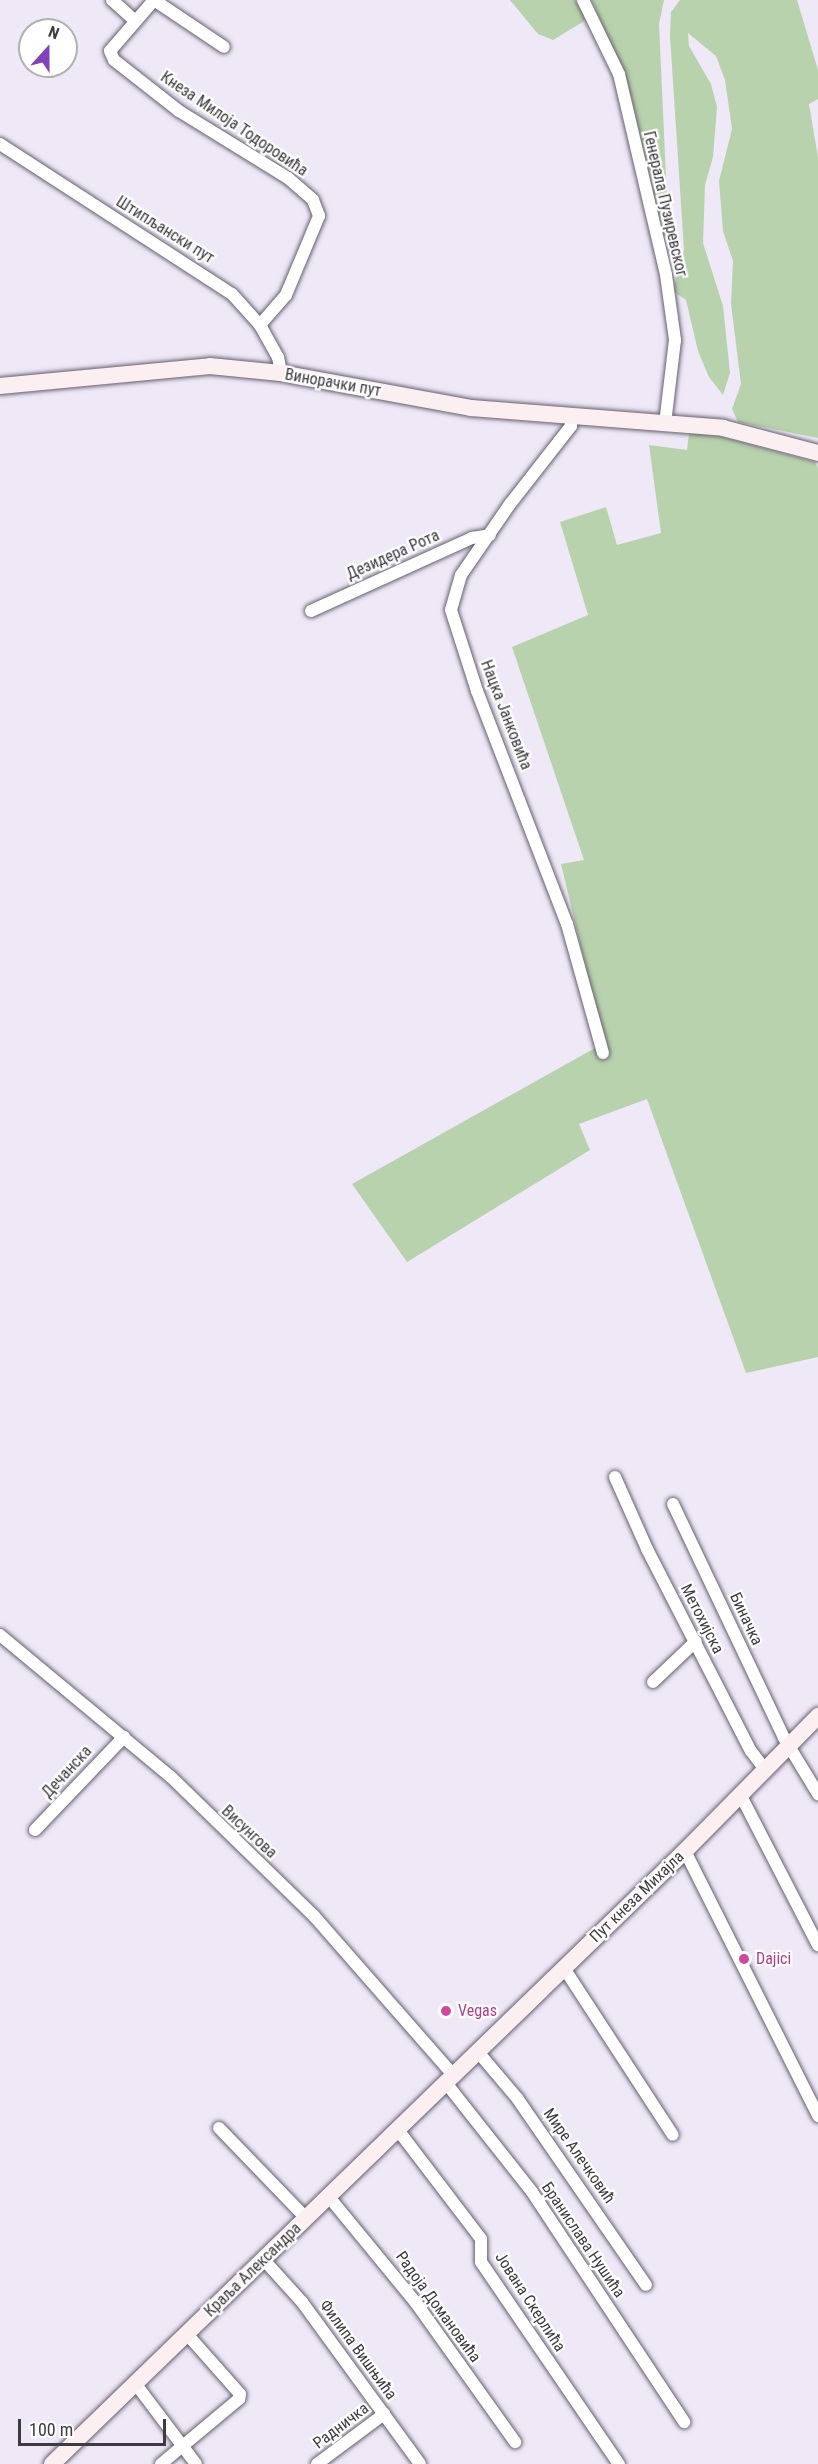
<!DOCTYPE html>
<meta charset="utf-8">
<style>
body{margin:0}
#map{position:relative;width:818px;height:2464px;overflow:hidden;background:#eee8f7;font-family:"Roboto Condensed",sans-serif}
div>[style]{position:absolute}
.green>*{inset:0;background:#b8d2ad}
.roads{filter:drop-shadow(0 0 2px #66606d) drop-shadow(0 0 2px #66606d)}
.street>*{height:12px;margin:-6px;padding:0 6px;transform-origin:6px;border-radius:6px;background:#fff}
.secondary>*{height:16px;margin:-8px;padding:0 8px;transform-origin:8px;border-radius:8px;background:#fceff1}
.dots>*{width:16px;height:16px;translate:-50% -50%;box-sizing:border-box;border:3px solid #fff;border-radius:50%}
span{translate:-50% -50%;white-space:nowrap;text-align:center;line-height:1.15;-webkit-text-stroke:4.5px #fff;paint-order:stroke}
.street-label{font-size:16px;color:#3d3a40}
.hotel-label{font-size:16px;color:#b23c85}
.left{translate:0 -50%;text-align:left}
.north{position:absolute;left:18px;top:18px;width:60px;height:60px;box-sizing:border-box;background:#fff;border:2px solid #b1b0b3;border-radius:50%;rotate:21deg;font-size:16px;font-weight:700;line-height:24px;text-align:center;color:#3d3a40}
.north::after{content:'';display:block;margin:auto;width:21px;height:27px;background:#8043b8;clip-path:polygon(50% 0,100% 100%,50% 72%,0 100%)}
.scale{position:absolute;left:18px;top:2419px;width:148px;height:27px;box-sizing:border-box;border:3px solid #3d3a40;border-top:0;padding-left:8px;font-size:18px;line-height:21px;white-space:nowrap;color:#3d3a40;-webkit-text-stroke:4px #fff;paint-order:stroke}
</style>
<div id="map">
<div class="green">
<i style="clip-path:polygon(510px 0,575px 0,586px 20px,553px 40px,538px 34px)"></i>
<i style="clip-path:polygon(592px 0,664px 0,659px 24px,668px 221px,664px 239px,632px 100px)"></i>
<i style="clip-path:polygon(680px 0,797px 0,818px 70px,818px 99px,809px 104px,818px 158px,818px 438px,738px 422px,732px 409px,741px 384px,731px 304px,733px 261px,723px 231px,719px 181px,732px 129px,725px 80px,716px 56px,688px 33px,689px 46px,711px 84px,717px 107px,713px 157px,705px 185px,703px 243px,723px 306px,730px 373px,723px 395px,709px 377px,698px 351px,686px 300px,673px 291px,684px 250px,670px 36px,671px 12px)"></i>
<i style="clip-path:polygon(689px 433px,722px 437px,815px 462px,818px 468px,818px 1357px,746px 1373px,647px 1099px,579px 1124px,590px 1150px,407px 1262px,352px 1184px,604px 1043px,561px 864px,584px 860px,512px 647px,588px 615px,560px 522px,606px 507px,617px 545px,661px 533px,649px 445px,687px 450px)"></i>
</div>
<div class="roads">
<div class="street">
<i style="left:112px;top:0;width:31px;rotate:42deg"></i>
<i style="left:154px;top:0;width:67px;rotate:130.8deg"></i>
<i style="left:110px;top:51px;width:10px;rotate:66deg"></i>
<i style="left:114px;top:60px;width:83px;rotate:38.1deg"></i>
<i style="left:179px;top:111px;width:128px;rotate:31.6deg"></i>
<i style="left:288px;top:178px;width:33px;rotate:41deg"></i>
<i style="left:313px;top:200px;width:17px;rotate:69deg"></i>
<i style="left:319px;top:216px;width:86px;rotate:112.7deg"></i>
<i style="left:286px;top:295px;width:40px;rotate:131deg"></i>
<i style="left:154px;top:0;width:84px;rotate:33.9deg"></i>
<i style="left:583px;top:0;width:82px;rotate:64.1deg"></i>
<i style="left:619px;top:74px;width:206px;rotate:76.8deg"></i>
<i style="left:666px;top:275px;width:66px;rotate:82.1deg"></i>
<i style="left:675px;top:340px;width:85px;rotate:96.8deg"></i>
<i style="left:0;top:144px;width:276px;rotate:32.9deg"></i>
<i style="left:232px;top:294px;width:42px;rotate:47.9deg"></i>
<i style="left:260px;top:325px;width:37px;rotate:61deg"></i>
<i style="left:278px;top:357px;width:16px;rotate:79deg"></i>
<i style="left:571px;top:416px;width:10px;rotate:90deg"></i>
<i style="left:571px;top:426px;width:99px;rotate:128deg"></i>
<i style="left:510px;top:504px;width:86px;rotate:124.6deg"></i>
<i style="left:461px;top:575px;width:36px;rotate:106deg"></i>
<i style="left:451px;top:610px;width:85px;rotate:72.2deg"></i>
<i style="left:477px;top:691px;width:250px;rotate:68.9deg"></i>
<i style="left:567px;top:924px;width:134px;rotate:74.4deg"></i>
<i style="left:311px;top:611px;width:177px;rotate:-24.4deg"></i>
<i style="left:472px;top:538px;width:18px;rotate:-9deg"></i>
<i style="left:615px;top:1477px;width:79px;rotate:66deg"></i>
<i style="left:647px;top:1549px;width:227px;rotate:62.8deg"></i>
<i style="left:751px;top:1751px;width:25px;rotate:53deg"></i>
<i style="left:673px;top:1504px;width:259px;rotate:64.6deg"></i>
<i style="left:784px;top:1738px;width:66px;rotate:58.7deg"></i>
<i style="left:0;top:1635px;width:222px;rotate:39.7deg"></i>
<i style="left:171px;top:1777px;width:199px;rotate:44.2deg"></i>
<i style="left:314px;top:1916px;width:213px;rotate:48.8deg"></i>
<i style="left:653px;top:1682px;width:59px;rotate:-43.6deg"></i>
<i style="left:741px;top:1796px;width:168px;rotate:62.7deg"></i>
<i style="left:35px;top:1830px;width:129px;rotate:-46.3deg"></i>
<i style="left:685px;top:1851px;width:297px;rotate:63.3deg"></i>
<i style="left:564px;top:1968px;width:199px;rotate:56.9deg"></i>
<i style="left:478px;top:2052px;width:60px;rotate:49.7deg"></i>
<i style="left:517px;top:2098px;width:227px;rotate:55.4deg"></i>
<i style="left:446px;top:2083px;width:139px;rotate:51.7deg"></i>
<i style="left:532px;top:2192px;width:276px;rotate:56.5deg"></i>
<i style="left:219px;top:2128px;width:125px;rotate:46deg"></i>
<i style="left:398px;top:2130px;width:137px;rotate:52.7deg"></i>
<i style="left:481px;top:2239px;width:23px;rotate:90deg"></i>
<i style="left:481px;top:2262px;width:245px;rotate:55.7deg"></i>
<i style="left:329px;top:2197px;width:137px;rotate:50.6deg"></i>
<i style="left:416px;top:2303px;width:171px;rotate:54.5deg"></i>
<i style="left:264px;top:2260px;width:57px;rotate:47.9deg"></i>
<i style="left:302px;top:2302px;width:200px;rotate:53.9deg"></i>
<i style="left:135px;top:2383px;width:101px;rotate:53deg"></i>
<i style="left:161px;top:2464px;width:102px;rotate:-39.8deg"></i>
<i style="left:239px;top:2399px;width:5px;rotate:-79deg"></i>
<i style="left:240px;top:2394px;width:80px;rotate:-131.5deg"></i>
<i style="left:317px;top:2464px;width:84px;rotate:-36.7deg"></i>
</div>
<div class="secondary">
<i style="left:0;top:386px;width:211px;rotate:-5.4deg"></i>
<i style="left:210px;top:366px;width:71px;rotate:5.6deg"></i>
<i style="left:281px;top:373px;width:193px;rotate:10.4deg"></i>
<i style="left:471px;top:408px;width:253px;rotate:4.5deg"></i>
<i style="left:723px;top:428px;width:98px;rotate:14.7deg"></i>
<i style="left:52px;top:2464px;width:881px;rotate:-44.08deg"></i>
<i style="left:685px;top:1851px;width:190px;rotate:-45.4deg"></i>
</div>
</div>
<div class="dots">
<i style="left:744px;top:1959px;background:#d1479c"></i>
<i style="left:446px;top:2011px;background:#d1479c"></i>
</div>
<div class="street-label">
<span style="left:234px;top:124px;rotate:34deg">Кнеза Милоја Тодоровића</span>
<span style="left:665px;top:204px;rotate:77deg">Генерала Пузиревског</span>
<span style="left:165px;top:230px;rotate:32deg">Штипљански пут</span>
<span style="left:333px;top:383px;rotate:10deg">Винорачки пут</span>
<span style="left:393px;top:555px;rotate:-24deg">Дезидера Рота</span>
<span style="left:506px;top:715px;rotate:69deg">Нацка Јанковића</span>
<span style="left:702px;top:1619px;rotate:63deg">Метохијска</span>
<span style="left:746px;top:1619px;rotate:65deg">Биначка</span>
<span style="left:67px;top:1772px;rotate:-47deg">Дечанска</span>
<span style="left:249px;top:1832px;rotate:43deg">Висунгова</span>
<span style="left:637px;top:1897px;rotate:-44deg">Пут кнеза Михајла</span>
<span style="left:579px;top:2156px;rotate:55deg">Мире Алечковић</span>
<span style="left:583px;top:2240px;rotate:56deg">Бранислава Нушића</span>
<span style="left:253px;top:2270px;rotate:-44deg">Краља Александра</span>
<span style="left:530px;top:2302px;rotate:57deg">Јована Скерлића</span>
<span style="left:438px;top:2307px;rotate:54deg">Радоја Домановића</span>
<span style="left:358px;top:2350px;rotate:54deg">Филипа Вишњића</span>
<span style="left:341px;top:2426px;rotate:-37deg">Радничка</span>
</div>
<div class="hotel-label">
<span class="left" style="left:756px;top:1959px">Dajici</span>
<span class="left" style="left:458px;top:2011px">Vegas</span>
</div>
<div class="north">N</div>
<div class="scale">100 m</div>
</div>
